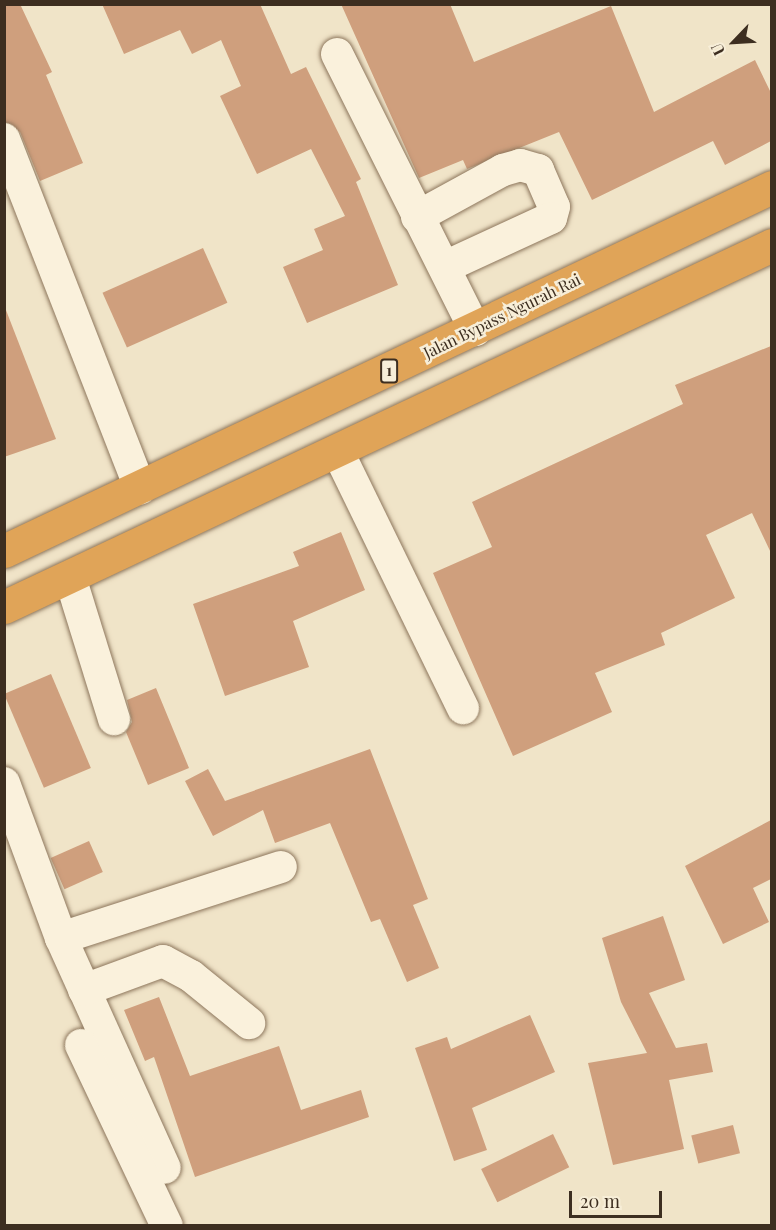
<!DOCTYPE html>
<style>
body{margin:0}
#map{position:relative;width:776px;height:1230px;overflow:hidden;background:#f0e4c8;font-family:"Playfair Display",serif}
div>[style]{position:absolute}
.building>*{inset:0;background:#cf9f7d;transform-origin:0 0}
.roads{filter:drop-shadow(0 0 2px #8d765c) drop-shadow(0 0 2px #8d765c)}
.minor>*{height:32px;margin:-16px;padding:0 16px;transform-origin:16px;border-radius:16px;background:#faf1dc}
.highway>*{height:33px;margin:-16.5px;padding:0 16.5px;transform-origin:16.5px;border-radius:16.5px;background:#e0a458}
span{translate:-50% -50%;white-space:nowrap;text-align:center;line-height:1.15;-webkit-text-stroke:5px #f7eed8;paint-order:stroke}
.shield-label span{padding:2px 4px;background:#f7eed8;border:2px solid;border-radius:4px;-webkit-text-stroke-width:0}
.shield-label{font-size:15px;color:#3d2e20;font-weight:700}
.street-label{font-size:16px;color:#3d2e20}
.frame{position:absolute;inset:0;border:6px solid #3d2e20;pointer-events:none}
.north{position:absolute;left:704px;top:12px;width:60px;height:60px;-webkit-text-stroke:4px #f7eed8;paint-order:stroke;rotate:245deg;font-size:16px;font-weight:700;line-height:24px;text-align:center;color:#3d2e20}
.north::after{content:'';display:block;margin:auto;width:21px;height:27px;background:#3d2e20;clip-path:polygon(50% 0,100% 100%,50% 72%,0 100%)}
.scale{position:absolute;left:569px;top:1191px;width:93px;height:27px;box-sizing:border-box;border:3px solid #3d2e20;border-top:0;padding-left:8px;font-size:18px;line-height:21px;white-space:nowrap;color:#3d2e20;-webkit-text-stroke:4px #f7eed8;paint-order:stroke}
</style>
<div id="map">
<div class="building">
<i style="clip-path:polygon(4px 4px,20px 4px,52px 72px,46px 75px,83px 163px,40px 181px,20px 132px,4px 121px)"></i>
<i style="clip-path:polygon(102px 4px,260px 4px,291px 74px,306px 67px,361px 179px,356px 182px,398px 285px,307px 323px,283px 267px,323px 250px,314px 229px,345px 216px,311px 149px,257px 174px,220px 96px,241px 86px,221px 40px,192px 54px,180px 30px,124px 54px)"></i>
<i style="clip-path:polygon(341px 4px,450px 4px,474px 62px,611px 6px,654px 112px,755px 60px,771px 93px,771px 141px,725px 165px,713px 141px,592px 200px,559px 132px,467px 169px,463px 160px,419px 178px)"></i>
<i style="left:203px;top:248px;width:60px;height:110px;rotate:66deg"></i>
<i style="clip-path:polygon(4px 305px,56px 439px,4px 457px)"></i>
<i style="clip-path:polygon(771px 346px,771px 553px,752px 513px,706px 535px,735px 598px,661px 633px,665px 645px,595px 673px,612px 712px,513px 756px,433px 573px,492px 547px,472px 502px,683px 404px,675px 385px)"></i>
<i style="clip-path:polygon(341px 532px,365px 590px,293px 621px,309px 667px,225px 696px,193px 604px,299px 566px,293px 552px)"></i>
<i style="left:51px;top:674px;width:102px;height:51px;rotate:67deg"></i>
<i style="clip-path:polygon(156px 688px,189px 768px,148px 785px,126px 732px,132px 722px,127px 700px)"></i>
<i style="clip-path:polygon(370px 749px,428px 899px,413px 905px,439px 968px,407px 982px,380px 919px,371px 922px,330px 823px,275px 843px,263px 810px,213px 836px,185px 781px,208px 769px,225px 801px)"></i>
<i style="clip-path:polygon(771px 820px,771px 879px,753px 888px,769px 922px,723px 944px,685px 866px)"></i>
<i style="left:89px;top:841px;width:34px;height:42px;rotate:66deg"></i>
<i style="clip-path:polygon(663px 916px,685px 980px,649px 993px,676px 1048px,707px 1043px,713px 1072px,669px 1080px,684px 1149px,613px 1165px,588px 1063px,647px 1053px,621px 1002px,602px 938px)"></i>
<i style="clip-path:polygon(159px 997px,190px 1076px,279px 1046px,301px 1110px,361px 1090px,369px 1117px,195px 1177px,154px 1057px,145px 1061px,124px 1010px)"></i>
<i style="clip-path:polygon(530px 1015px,555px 1072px,472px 1108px,487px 1150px,454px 1161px,415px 1048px,447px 1037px,451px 1049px)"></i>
<i style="left:733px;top:1125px;width:29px;height:43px;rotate:76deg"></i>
<i style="left:553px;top:1134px;width:37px;height:80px;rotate:64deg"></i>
</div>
<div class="roads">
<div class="minor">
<i style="left:337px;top:54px;width:309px;rotate:63.4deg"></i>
<i style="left:4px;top:139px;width:375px;rotate:68.7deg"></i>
<i style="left:417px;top:217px;width:98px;rotate:-28.7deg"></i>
<i style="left:503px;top:170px;width:18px;rotate:-16deg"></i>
<i style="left:520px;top:165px;width:19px;rotate:16deg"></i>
<i style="left:538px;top:170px;width:40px;rotate:66.6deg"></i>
<i style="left:554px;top:207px;width:11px;rotate:105deg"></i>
<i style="left:551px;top:218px;width:117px;rotate:155.2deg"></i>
<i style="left:339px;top:454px;width:283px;rotate:64deg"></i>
<i style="left:70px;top:577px;width:149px;rotate:72.8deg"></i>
<i style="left:4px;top:783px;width:165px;rotate:69.8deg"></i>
<i style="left:61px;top:938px;width:252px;rotate:65.7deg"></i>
<i style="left:61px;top:938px;width:231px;rotate:-17.9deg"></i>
<i style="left:84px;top:990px;width:84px;rotate:-20.2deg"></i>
<i style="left:163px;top:961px;width:32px;rotate:28deg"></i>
<i style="left:191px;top:976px;width:75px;rotate:39deg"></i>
<i style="left:81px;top:1045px;width:200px;rotate:64.6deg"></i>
</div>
<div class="highway">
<i style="left:4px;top:551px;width:850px;rotate:-25.36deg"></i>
<i style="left:4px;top:607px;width:849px;rotate:-25.24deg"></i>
</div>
</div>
<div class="shield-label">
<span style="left:389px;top:371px">1</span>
</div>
<div class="street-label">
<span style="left:502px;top:316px;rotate:-26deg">Jalan Bypass Ngurah Rai</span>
</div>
<div class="frame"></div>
<div class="north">U</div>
<div class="scale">20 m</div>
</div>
